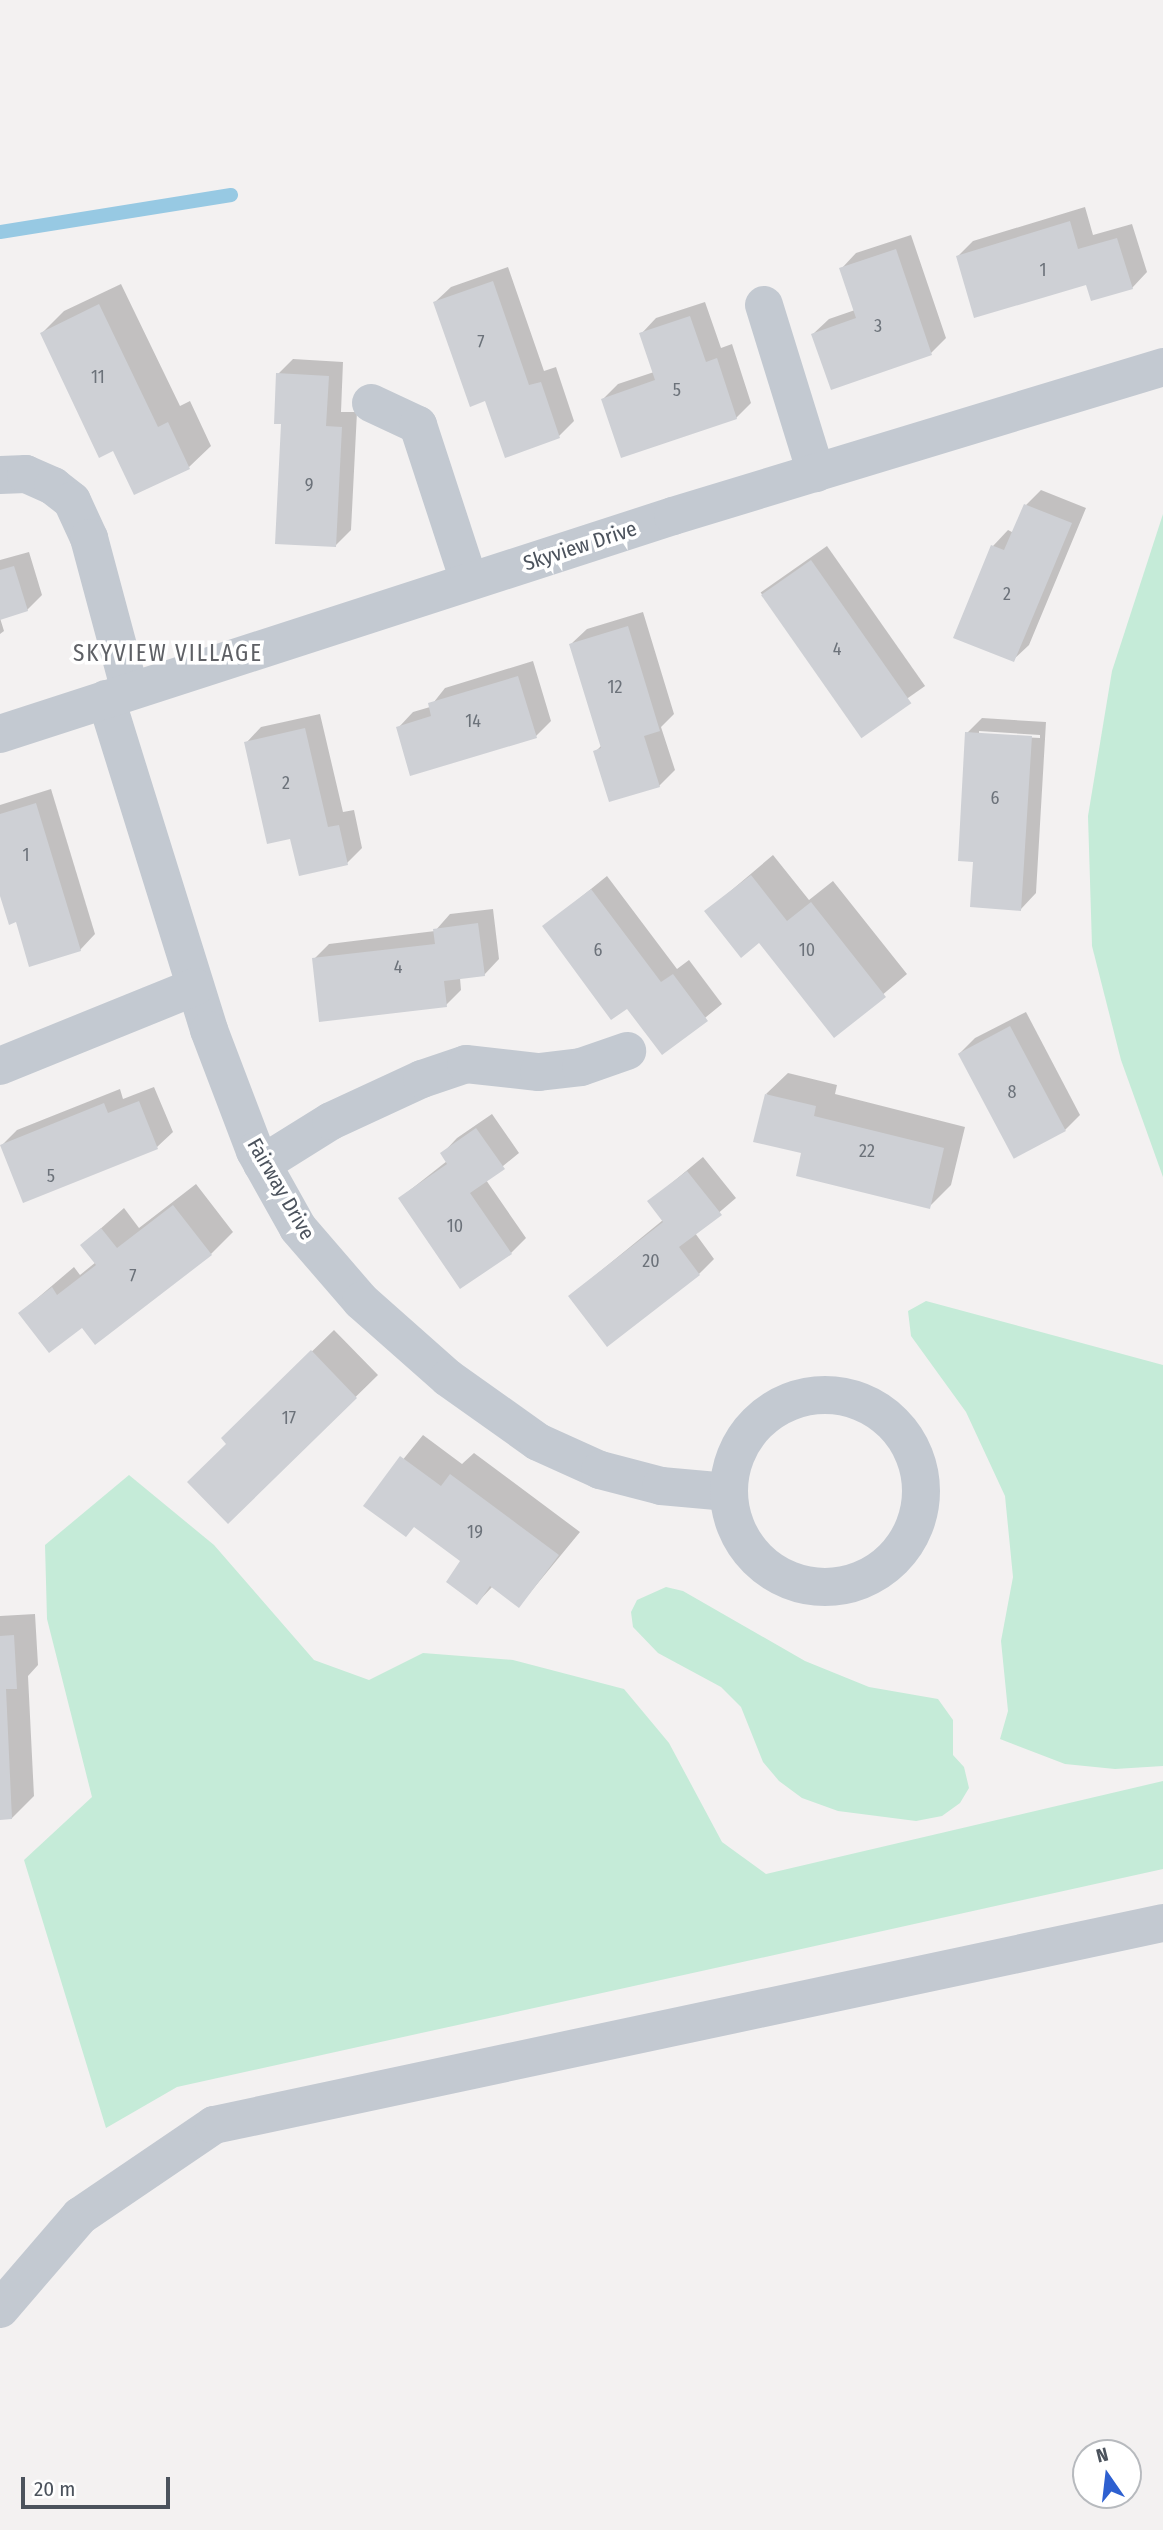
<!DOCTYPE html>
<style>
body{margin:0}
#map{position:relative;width:1163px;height:2530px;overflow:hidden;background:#f3f1f1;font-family:"Fira Sans Condensed",sans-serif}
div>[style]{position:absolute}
.green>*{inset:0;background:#c5ebd8}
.shadow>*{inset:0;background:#0003;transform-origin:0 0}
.stream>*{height:14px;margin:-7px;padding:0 7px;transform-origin:7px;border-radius:7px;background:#97c9e3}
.building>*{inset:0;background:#ced0d5;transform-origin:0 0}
.minor>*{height:38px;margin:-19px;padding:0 19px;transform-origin:19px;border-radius:19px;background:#c3c9d1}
.minor>.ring{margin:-19px;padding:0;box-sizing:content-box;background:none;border:38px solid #c3c9d1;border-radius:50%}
span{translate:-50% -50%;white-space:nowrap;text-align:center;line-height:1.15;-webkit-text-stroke:7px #fff;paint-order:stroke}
.number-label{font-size:18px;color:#6c727a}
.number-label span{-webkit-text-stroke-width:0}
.street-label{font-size:21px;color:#4b525c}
.neighbourhood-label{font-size:23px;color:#5e6065;letter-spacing:2px}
.north{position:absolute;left:1072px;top:2439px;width:70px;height:70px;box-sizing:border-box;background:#fff;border:2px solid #b7babe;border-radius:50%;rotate:346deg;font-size:19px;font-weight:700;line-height:28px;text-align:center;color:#4b525c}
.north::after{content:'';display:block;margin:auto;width:24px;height:32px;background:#2e60d0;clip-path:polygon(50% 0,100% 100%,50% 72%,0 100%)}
.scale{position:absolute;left:21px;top:2477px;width:149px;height:32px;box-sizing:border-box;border:4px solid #4b525c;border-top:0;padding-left:9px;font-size:21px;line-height:24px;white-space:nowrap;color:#4b525c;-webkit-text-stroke:5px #fff;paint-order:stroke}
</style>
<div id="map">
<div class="green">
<i style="clip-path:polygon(1163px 514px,1163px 1177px,1121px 1060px,1092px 946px,1088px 816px,1112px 671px)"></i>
<i style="clip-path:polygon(926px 1301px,1163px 1365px,1163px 1766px,1115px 1769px,1065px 1764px,1000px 1739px,1008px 1711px,1001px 1641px,1013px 1577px,1005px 1496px,966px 1412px,911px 1336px,908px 1311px)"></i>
<i style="clip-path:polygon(129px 1475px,214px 1545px,314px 1660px,369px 1680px,423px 1653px,513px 1660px,624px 1689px,669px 1743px,722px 1842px,766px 1874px,1163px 1781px,1163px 1869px,177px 2087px,106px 2128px,24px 1860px,92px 1797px,47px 1619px,45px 1545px)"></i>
<i style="clip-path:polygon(666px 1587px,683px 1591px,805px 1661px,869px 1687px,938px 1699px,953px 1720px,953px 1755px,964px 1767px,969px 1788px,960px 1803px,942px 1816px,916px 1821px,838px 1811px,802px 1798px,779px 1781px,763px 1762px,741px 1707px,721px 1687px,658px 1653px,633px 1627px,631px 1612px,637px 1600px)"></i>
</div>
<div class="shadow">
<i style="clip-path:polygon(1085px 207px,1093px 235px,1132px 224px,1147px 272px,1132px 288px,958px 256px,973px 241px)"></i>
<i style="clip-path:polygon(911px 235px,946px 338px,931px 353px,813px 334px,829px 319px,855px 310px,841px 269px,856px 253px)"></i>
<i style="clip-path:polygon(508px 267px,544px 371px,556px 367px,574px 421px,559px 436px,486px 399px,435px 302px,451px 287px)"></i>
<i style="clip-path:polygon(121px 284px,180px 406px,190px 401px,211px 446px,189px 467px,135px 492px,114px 448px,42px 333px,64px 311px)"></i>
<i style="clip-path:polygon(705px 302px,721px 348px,732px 344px,751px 403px,736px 418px,603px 399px,618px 384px,654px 372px,641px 334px,656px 318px)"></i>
<i style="clip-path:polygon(293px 359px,343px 362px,341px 412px,357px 412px,351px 530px,335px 546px,283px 422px,278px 374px)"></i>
<i style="clip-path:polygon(1041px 490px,1086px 508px,1029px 645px,1013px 660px,956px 637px,993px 546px,1008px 530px,1014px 533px,1026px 505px)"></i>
<i style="left:827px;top:546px;width:171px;height:81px;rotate:55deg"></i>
<i style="clip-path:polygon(29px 552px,42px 595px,27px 610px,0 618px,4px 631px,0 634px,0 560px)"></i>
<i style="clip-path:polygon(643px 612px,674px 714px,661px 727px,675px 770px,659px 786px,595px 752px,602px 745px,571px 644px,587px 629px)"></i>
<i style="clip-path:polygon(533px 661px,551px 721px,536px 736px,398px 728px,413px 712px,430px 707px,445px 688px)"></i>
<i style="clip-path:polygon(320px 714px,343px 812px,354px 810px,362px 848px,347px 863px,291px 836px,246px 743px,261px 727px)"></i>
<i style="clip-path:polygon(evenodd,982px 718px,1046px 722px,1036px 893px,1021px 909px,975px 861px,967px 733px,982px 718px,979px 731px,1040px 735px,1040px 738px,979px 735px,979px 731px)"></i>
<i style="clip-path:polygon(51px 789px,95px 934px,80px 950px,17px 920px,0 889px,0 805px)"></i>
<i style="clip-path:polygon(773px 855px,809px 900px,833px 881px,907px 974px,834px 1036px,759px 940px,707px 911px)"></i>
<i style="clip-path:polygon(607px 876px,677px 969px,689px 960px,722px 1004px,662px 1053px,627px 1006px,544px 927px)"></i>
<i style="clip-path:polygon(493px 909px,499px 959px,484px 975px,460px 978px,461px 990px,446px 1005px,314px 959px,329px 944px,435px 931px,450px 914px)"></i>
<i style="clip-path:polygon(1026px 1012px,1080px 1115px,1065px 1130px,960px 1053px,975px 1038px)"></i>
<i style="clip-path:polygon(788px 1073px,837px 1085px,835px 1094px,965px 1127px,951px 1185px,929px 1207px,766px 1094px)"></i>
<i style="clip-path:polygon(154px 1087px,173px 1132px,157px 1147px,24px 1201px,2px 1145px,17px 1130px,120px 1089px,123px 1099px)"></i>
<i style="clip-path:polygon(492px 1114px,519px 1153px,486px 1180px,526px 1238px,511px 1253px,400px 1198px,447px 1161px,442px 1154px,457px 1138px)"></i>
<i style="clip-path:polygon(703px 1157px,736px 1198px,695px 1233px,714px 1259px,699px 1274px,570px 1296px,663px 1220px,650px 1201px)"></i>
<i style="clip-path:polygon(196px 1184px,233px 1232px,211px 1254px,82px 1325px,20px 1313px,74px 1267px,80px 1275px,96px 1262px,82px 1245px,124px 1208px,139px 1228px)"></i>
<i style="clip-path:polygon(334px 1330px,378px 1375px,228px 1522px,228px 1444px,223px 1438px)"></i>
<i style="clip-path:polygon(423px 1435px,462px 1464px,474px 1453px,580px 1532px,519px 1606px,493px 1586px,477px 1603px,463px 1561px,415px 1526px,366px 1505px)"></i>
<i style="clip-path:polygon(35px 1614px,38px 1665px,28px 1676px,34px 1796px,12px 1818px,0 1818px,0 1616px)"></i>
</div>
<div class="stream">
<i style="left:0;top:232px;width:234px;rotate:-9.1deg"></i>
</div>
<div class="building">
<i style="clip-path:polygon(1070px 221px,1078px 249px,1117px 238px,1133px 289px,1091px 301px,1086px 285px,974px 318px,956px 256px)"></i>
<i style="clip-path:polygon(896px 249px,932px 355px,831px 390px,811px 334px,856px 318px,839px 268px)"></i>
<i style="clip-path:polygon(493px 281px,529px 385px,541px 382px,560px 438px,505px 458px,485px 401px,470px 407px,433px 302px)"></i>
<i style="clip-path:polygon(99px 304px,158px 427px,168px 422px,190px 469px,134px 495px,113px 451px,99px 458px,40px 333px)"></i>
<i style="clip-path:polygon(690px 316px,706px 362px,717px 358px,737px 419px,621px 458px,601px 399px,655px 380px,639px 333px)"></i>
<i style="clip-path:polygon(276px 373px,329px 376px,326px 426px,342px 427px,336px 547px,275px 544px,281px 424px,274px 424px)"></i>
<i style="clip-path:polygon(1024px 504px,1072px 523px,1014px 662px,953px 638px,991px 545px,1004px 550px)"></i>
<i style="left:811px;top:560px;width:175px;height:61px;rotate:55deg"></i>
<i style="clip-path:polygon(14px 566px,28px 611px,0 620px,0 570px)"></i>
<i style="clip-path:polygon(628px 626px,660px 731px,644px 736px,660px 787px,609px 802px,593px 751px,601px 748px,569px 644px)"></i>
<i style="clip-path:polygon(518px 676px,537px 738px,410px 776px,396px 727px,431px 716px,428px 703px)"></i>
<i style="clip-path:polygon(305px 728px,328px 827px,339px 825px,348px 865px,299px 876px,290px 839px,267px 844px,244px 742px)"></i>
<i style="clip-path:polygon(965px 732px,1032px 736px,1021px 911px,970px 907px,973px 862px,958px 861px)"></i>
<i style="clip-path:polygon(36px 803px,81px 951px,29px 967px,16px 922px,9px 925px,0 896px,0 814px)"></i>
<i style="clip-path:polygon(751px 875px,787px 921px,811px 902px,886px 997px,834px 1038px,759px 943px,741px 958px,704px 911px)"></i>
<i style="clip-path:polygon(591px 889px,661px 982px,673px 974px,708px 1021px,662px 1055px,627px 1009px,611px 1020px,542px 926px)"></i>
<i style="clip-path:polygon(478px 923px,485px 976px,444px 981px,447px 1007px,319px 1022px,312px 958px,435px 944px,433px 929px)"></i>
<i style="left:1010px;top:1026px;width:119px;height:59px;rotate:62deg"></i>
<i style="clip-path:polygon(765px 1094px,816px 1106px,814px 1116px,944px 1148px,930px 1209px,796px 1176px,801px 1153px,753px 1142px)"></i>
<i style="clip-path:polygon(139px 1101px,158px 1149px,23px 1203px,0 1145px,104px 1103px,108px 1113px)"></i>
<i style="clip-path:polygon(476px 1128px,505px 1169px,470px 1193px,512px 1254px,460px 1289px,398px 1198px,447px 1164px,440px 1153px)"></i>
<i style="clip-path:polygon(687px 1171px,722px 1215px,679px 1247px,700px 1275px,607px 1347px,568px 1296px,663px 1222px,647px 1201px)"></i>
<i style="clip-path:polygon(173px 1205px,212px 1255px,95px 1345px,82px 1328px,49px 1353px,18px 1313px,52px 1287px,57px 1295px,96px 1265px,80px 1245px,101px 1228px,117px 1248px)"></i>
<i style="clip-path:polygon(311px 1350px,357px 1398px,228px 1524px,187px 1482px,226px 1444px,221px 1438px)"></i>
<i style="clip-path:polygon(400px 1456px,441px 1486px,450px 1474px,559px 1555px,519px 1608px,490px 1586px,477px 1605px,446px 1582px,460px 1561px,414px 1527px,406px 1537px,363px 1506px)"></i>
<i style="clip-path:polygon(14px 1635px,17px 1689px,6px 1689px,12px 1819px,0 1820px,0 1636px)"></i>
</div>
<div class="minor">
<i style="left:764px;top:305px;width:176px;rotate:72.8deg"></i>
<i style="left:371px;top:403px;width:52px;rotate:25.1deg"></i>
<i style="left:418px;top:425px;width:164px;rotate:71.9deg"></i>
<i style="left:0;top:475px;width:26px;rotate:-2deg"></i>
<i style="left:26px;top:474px;width:30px;rotate:24deg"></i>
<i style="left:53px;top:486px;width:24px;rotate:38deg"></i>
<i style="left:72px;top:501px;width:41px;rotate:65.3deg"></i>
<i style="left:89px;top:538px;width:158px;rotate:75deg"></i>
<i style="left:106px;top:699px;width:347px;rotate:72.7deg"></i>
<i style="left:209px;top:1030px;width:129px;rotate:69.2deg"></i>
<i style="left:255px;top:1151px;width:88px;rotate:60.8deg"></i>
<i style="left:298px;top:1228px;width:96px;rotate:49.2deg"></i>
<i style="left:361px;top:1301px;width:116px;rotate:41.5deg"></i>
<i style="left:448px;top:1378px;width:110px;rotate:35.4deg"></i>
<i style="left:538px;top:1442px;width:68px;rotate:24.3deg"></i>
<i style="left:600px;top:1470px;width:63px;rotate:14.7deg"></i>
<i style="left:661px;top:1486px;width:67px;rotate:5.1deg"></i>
<i style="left:0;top:734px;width:707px;rotate:-17.95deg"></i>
<i style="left:673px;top:516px;width:512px;rotate:-16.91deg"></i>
<i style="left:0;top:1066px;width:210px;rotate:-22.1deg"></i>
<i style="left:262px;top:1164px;width:81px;rotate:-31.9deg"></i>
<i style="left:331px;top:1121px;width:100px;rotate:-24.8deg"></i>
<i style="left:422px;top:1079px;width:46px;rotate:-18.8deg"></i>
<i style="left:466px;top:1064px;width:73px;rotate:6.3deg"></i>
<i style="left:539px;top:1072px;width:42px;rotate:-6.8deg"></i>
<i style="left:581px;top:1067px;width:49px;rotate:-19.2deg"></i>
<i class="ring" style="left:729px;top:1395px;width:154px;height:154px"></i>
<i style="left:0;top:2309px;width:123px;rotate:-49.3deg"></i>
<i style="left:80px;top:2216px;width:162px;rotate:-34.2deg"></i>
<i style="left:214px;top:2125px;width:970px;rotate:-12.02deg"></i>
</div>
<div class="number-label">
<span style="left:1043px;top:270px">1</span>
<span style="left:878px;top:326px">3</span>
<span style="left:481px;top:342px">7</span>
<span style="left:98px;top:377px">11</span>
<span style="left:677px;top:390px">5</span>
<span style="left:309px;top:485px">9</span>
<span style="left:1007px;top:594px">2</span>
<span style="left:837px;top:649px">4</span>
<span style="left:615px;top:687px">12</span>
<span style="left:473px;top:721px">14</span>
<span style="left:286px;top:783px">2</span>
<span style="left:995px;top:798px">6</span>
<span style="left:26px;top:855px">1</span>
<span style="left:598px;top:950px">6</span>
<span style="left:807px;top:950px">10</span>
<span style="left:398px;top:967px">4</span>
<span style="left:1012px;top:1092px">8</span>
<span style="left:867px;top:1151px">22</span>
<span style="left:51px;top:1176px">5</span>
<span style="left:455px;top:1226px">10</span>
<span style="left:651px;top:1261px">20</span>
<span style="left:133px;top:1276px">7</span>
<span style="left:289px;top:1418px">17</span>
<span style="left:475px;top:1532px">19</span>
</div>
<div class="street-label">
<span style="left:580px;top:546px;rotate:-18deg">Skyview Drive</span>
<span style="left:281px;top:1189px;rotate:60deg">Fairway Drive</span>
</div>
<div class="neighbourhood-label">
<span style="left:168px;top:653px">SKYVIEW VILLAGE</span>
</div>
<div class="north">N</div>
<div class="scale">20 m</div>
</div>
